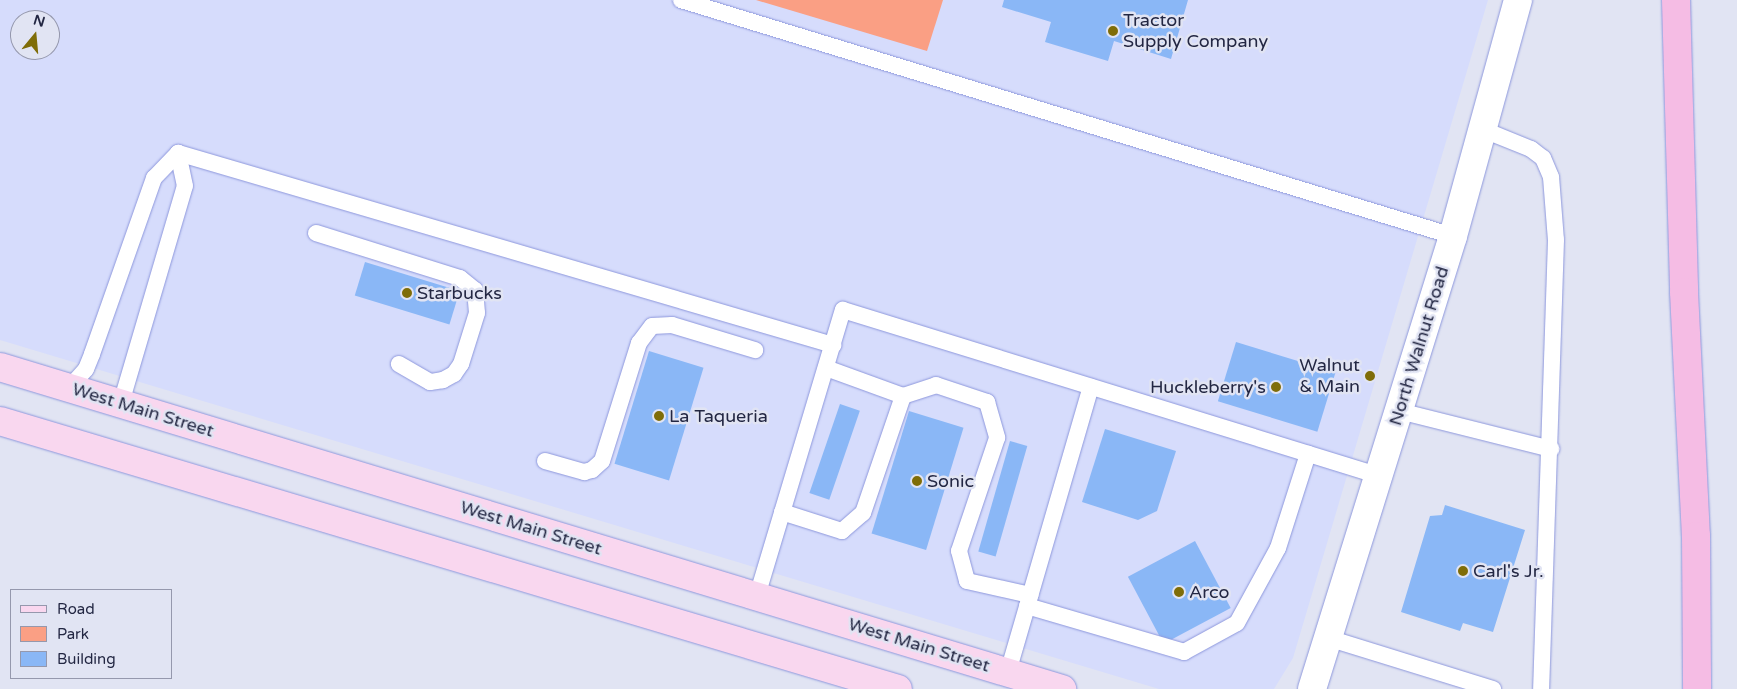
<!DOCTYPE html>
<style>
body{margin:0}
#map{position:relative;width:1737px;height:689px;overflow:hidden;background:#e1e4f3;font-family:"Varela Round",sans-serif}
div>[style]{position:absolute}
.built>*{inset:0;background:#d6dcfc}
.green>*{inset:0;background:#fa9f84}
.building>*{inset:0;background:#8ab7f6;transform-origin:0 0}
.roads{filter:drop-shadow(0 0 1px #8d97dc) drop-shadow(0 0 1px #8d97dc)}
.lane>*{height:16px;margin:-8px;padding:0 8px;transform-origin:8px;border-radius:8px;background:#fff}
.street>*{height:28px;margin:-14px;padding:0 14px;transform-origin:14px;border-radius:14px;background:#fff}
.primary>*{height:28px;margin:-14px;padding:0 14px;transform-origin:14px;border-radius:14px;background:#f9d7ef}
.highway>*{height:28px;margin:-14px;padding:0 14px;transform-origin:14px;border-radius:14px;background:#f5bce4}
.dots>*{width:14px;height:14px;translate:-50% -50%;box-sizing:border-box;border:2px solid #e1e4f3;border-radius:50%}
span{translate:-50% -50%;white-space:nowrap;text-align:center;line-height:1.15;-webkit-text-stroke:5px #e1e4f3;paint-order:stroke}
.poi-label{font-size:18px;color:#232743}
.left{translate:0 -50%;text-align:left}
.right{translate:-100% -50%;text-align:right}
.street-label{font-size:18px;color:#232743}
.legend{position:absolute;left:10px;top:589px;width:162px;height:90px;box-sizing:border-box;background:#e1e4f3;border:1px solid #9598ad;margin:0;padding:6px 9px;list-style:none;font-size:15px;color:#232743}
.legend li{display:flex;align-items:center;gap:10px;height:25px}
.legend b{width:25px;border:1px solid #9598ad}
.north{position:absolute;left:10px;top:10px;width:50px;height:50px;box-sizing:border-box;background:#e1e4f3;border:1px solid #9598ad;border-radius:50%;rotate:17deg;font-size:14px;font-weight:700;line-height:20px;text-align:center;color:#232743}
.north::after{content:'';display:block;margin:auto;width:18px;height:22px;background:#7f6d08;clip-path:polygon(50% 0,100% 100%,50% 72%,0 100%)}
</style>
<div id="map">
<div class="built">
<i style="clip-path:polygon(evenodd,0 0,1488px 0,1293px 658px,1274px 689px,1159px 689px,0 340px,0 0,20px 20px,50px 20px,50px 50px,20px 50px,20px 20px)"></i>
</div>
<div class="green">
<i style="clip-path:polygon(756px 0,943px 0,927px 51px)"></i>
</div>
<div class="building">
<i style="clip-path:polygon(1004px 0,1188px 0,1171px 59px,1114px 41px,1108px 61px,1045px 42px,1051px 22px,1002px 7px)"></i>
<i style="left:365px;top:262px;width:99px;height:35px;rotate:17deg"></i>
<i style="left:1236px;top:342px;width:104px;height:62px;rotate:17deg"></i>
<i style="left:649px;top:351px;width:57px;height:118px;rotate:17deg"></i>
<i style="left:840px;top:404px;width:21px;height:94px;rotate:19deg"></i>
<i style="left:909px;top:411px;width:57px;height:128px;rotate:17deg"></i>
<i style="clip-path:polygon(1105px 429px,1176px 451px,1157px 511px,1138px 520px,1082px 502px)"></i>
<i style="left:1010px;top:441px;width:18px;height:115px;rotate:16deg"></i>
<i style="clip-path:polygon(1445px 505px,1525px 530px,1493px 632px,1463px 623px,1460px 631px,1401px 612px,1430px 516px,1442px 515px)"></i>
<i style="left:1195px;top:541px;width:76px;height:76px;rotate:62deg"></i>
</div>
<div class="roads">
<div class="lane">
<i style="left:681px;top:0;width:807px;rotate:17deg"></i>
<i style="left:1484px;top:130px;width:51px;rotate:22deg"></i>
<i style="left:1531px;top:149px;width:15px;rotate:37deg"></i>
<i style="left:1543px;top:158px;width:21px;rotate:67deg"></i>
<i style="left:1551px;top:177px;width:63px;rotate:85.5deg"></i>
<i style="left:1556px;top:240px;width:449px;rotate:91.9deg"></i>
<i style="left:178px;top:153px;width:683px;rotate:16.34deg"></i>
<i style="left:316px;top:233px;width:151px;rotate:17.4deg"></i>
<i style="left:460px;top:278px;width:19px;rotate:39deg"></i>
<i style="left:475px;top:290px;width:23px;rotate:85deg"></i>
<i style="left:477px;top:313px;width:53px;rotate:107.4deg"></i>
<i style="left:461px;top:364px;width:12px;rotate:125deg"></i>
<i style="left:454px;top:374px;width:13px;rotate:151deg"></i>
<i style="left:443px;top:380px;width:13px;rotate:171deg"></i>
<i style="left:430px;top:382px;width:36px;rotate:-150deg"></i>
<i style="left:826px;top:368px;width:82px;rotate:20deg"></i>
<i style="left:69px;top:388px;width:25px;rotate:-48deg"></i>
<i style="left:86px;top:369px;width:16px;rotate:-68deg"></i>
<i style="left:92px;top:354px;width:187px;rotate:-70.6deg"></i>
<i style="left:154px;top:178px;width:35px;rotate:-46deg"></i>
<i style="left:121px;top:403px;width:226px;rotate:-73.6deg"></i>
<i style="left:185px;top:186px;width:34px;rotate:-102deg"></i>
<i style="left:1399px;top:411px;width:157px;rotate:14deg"></i>
<i style="left:545px;top:461px;width:41px;rotate:15.8deg"></i>
<i style="left:584px;top:472px;width:8px;rotate:-14deg"></i>
<i style="left:592px;top:470px;width:13px;rotate:-42deg"></i>
<i style="left:602px;top:461px;width:124px;rotate:-72.6deg"></i>
<i style="left:639px;top:343px;width:21px;rotate:-53deg"></i>
<i style="left:652px;top:326px;width:20px;rotate:-3deg"></i>
<i style="left:672px;top:325px;width:87px;rotate:16.8deg"></i>
<i style="left:782px;top:512px;width:63px;rotate:17.6deg"></i>
<i style="left:842px;top:531px;width:28px;rotate:-41deg"></i>
<i style="left:863px;top:513px;width:124px;rotate:-71.1deg"></i>
<i style="left:903px;top:396px;width:35px;rotate:-18deg"></i>
<i style="left:936px;top:385px;width:54px;rotate:18.4deg"></i>
<i style="left:987px;top:402px;width:37px;rotate:74deg"></i>
<i style="left:997px;top:438px;width:119px;rotate:108.6deg"></i>
<i style="left:959px;top:551px;width:31px;rotate:75deg"></i>
<i style="left:967px;top:581px;width:65px;rotate:12.5deg"></i>
<i style="left:757px;top:596px;width:299px;rotate:-73.3deg"></i>
<i style="left:843px;top:310px;width:562px;rotate:17.18deg"></i>
<i style="left:1027px;top:606px;width:164px;rotate:16.3deg"></i>
<i style="left:1184px;top:652px;width:60px;rotate:-28.7deg"></i>
<i style="left:1237px;top:623px;width:85px;rotate:-61.3deg"></i>
<i style="left:1278px;top:548px;width:99px;rotate:-72.3deg"></i>
<i style="left:1328px;top:638px;width:173px;rotate:17.2deg"></i>
<i style="left:1008px;top:672px;width:297px;rotate:-73.8deg"></i>
</div>
<div class="street">
<i style="left:1312px;top:689px;width:474px;rotate:-72.7deg"></i>
<i style="left:1453px;top:236px;width:245px;rotate:-74.6deg"></i>
</div>
<div class="primary">
<i style="left:0;top:367px;width:1110px;rotate:16.87deg"></i>
<i style="left:0;top:421px;width:937px;rotate:16.62deg"></i>
</div>
<div class="highway">
<i style="left:1676px;top:0;width:292px;rotate:88.4deg"></i>
<i style="left:1684px;top:292px;width:244px;rotate:87.2deg"></i>
<i style="left:1696px;top:536px;width:153px;rotate:89.6deg"></i>
</div>
</div>
<div class="dots">
<i style="left:1113px;top:31px;background:#7f6d08"></i>
<i style="left:407px;top:293px;background:#7f6d08"></i>
<i style="left:1370px;top:376px;background:#7f6d08"></i>
<i style="left:1276px;top:387px;background:#7f6d08"></i>
<i style="left:659px;top:416px;background:#7f6d08"></i>
<i style="left:917px;top:481px;background:#7f6d08"></i>
<i style="left:1463px;top:571px;background:#7f6d08"></i>
<i style="left:1179px;top:592px;background:#7f6d08"></i>
</div>
<div class="poi-label">
<span class="left" style="left:1123px;top:31px">Tractor<br>Supply Company</span>
<span class="left" style="left:417px;top:293px">Starbucks</span>
<span class="right" style="left:1360px;top:376px">Walnut<br>&amp; Main</span>
<span class="right" style="left:1266px;top:387px">Huckleberry's</span>
<span class="left" style="left:669px;top:416px">La Taqueria</span>
<span class="left" style="left:927px;top:481px">Sonic</span>
<span class="left" style="left:1473px;top:571px">Carl's Jr.</span>
<span class="left" style="left:1189px;top:592px">Arco</span>
</div>
<div class="street-label">
<span style="left:1419px;top:346px;rotate:-73deg">North Walnut Road</span>
<span style="left:143px;top:410px;rotate:17deg">West Main Street</span>
<span style="left:531px;top:528px;rotate:17deg">West Main Street</span>
<span style="left:919px;top:645px;rotate:17deg">West Main Street</span>
</div>
<ul class="legend">
<li><b style="height:6px;background:#f9d7ef"></b>Road</li>
<li><b style="height:14px;background:#fa9f84"></b>Park</li>
<li><b style="height:14px;background:#8ab7f6"></b>Building</li>
</ul>
<div class="north">N</div>
</div>
